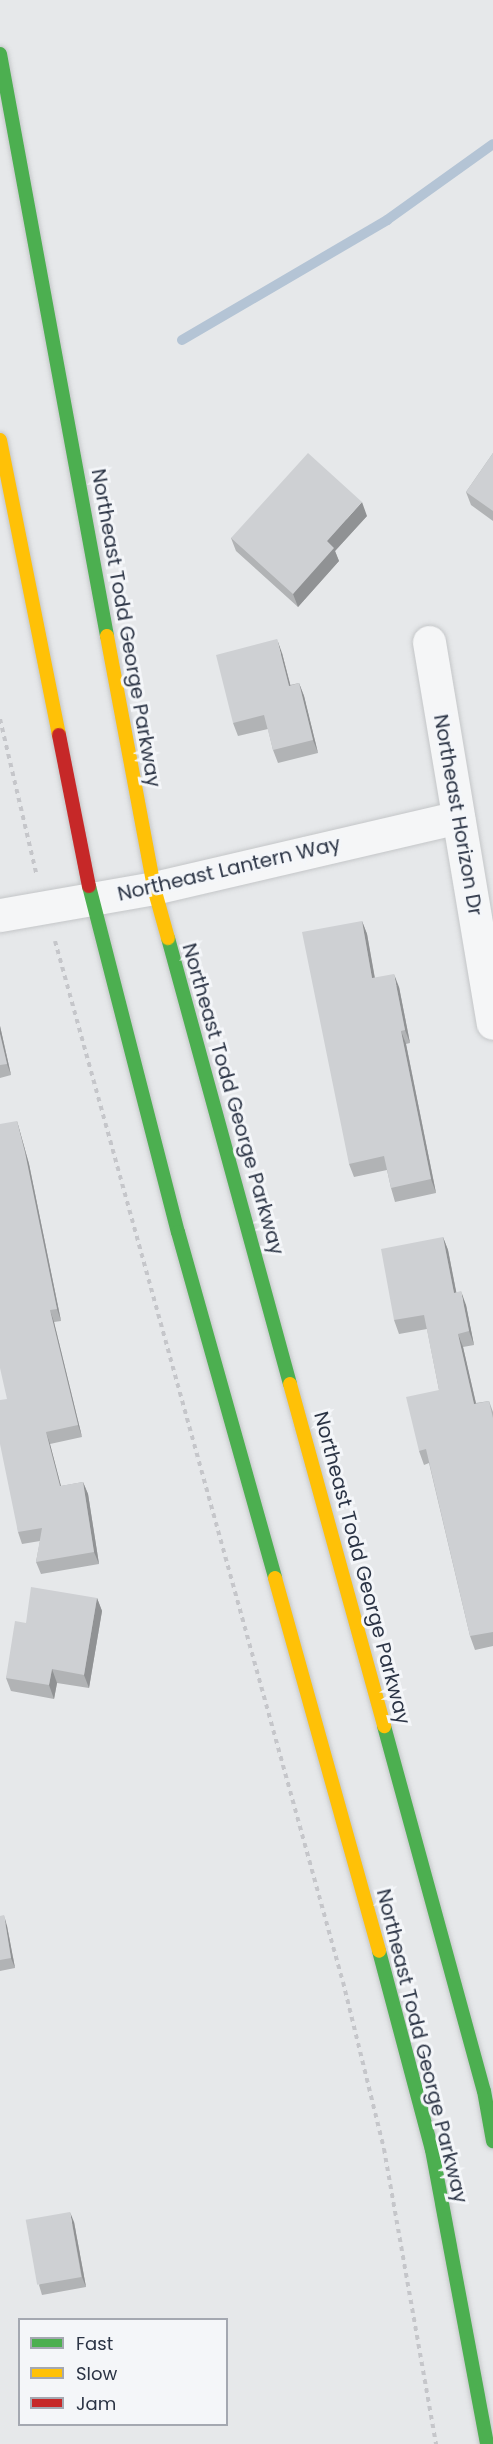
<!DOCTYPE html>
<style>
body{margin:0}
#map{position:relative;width:493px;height:2444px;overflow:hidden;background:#e6e8ea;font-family:Poppins,sans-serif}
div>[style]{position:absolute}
.stream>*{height:10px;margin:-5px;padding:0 5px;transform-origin:5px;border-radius:5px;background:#b4c4d5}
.path>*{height:4px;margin-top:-2px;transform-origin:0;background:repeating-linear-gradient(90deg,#c5c6ca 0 4.5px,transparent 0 9px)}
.roads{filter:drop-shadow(0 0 2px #c4c6c8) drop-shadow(0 0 2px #c4c6c8)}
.street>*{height:33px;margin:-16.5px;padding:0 16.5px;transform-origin:16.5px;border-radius:16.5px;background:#f5f6f7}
.fast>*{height:14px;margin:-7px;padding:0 7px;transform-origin:7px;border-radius:7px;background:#4caf50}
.slow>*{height:14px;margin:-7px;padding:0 7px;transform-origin:7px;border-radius:7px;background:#ffc107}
.jam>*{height:14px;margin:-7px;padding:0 7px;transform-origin:7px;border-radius:7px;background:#c62828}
.wall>*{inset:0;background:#b1b3b5}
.shaded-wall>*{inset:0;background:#909294}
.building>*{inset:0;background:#ced0d3;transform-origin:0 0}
span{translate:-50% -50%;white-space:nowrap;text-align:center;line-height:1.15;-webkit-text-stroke:6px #f4f6f9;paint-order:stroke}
.street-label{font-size:20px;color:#2b3445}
.legend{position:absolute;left:18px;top:2318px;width:210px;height:108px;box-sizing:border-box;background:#f4f6f9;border:2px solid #a4a8b1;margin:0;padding:8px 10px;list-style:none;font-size:18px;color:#2b3445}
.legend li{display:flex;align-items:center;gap:12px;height:30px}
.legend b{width:30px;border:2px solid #a4a8b1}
</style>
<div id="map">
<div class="stream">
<i style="left:182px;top:340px;width:238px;rotate:-30.3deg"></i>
<i style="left:387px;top:220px;width:130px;rotate:-35.6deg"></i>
</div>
<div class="path">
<i style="left:0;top:719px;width:158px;rotate:76.8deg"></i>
<i style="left:55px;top:941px;width:1080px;rotate:74.54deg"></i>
<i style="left:343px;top:1982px;width:172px;rotate:76.2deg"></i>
<i style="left:384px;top:2149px;width:300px;rotate:80deg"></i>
</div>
<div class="roads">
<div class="street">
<i style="left:429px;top:642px;width:386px;rotate:80.5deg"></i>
<i style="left:0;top:915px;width:156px;rotate:-9.9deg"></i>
<i style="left:154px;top:888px;width:312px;rotate:-13.1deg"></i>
</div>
<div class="fast">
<i style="left:0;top:54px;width:592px;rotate:79.58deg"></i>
<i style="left:89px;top:886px;width:357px;rotate:75.6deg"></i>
<i style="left:178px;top:1232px;width:359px;rotate:74.3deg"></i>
<i style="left:168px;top:938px;width:462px;rotate:74.7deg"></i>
<i style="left:384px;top:1726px;width:378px;rotate:74.7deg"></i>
<i style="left:484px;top:2091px;width:51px;rotate:79.8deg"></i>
<i style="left:379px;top:1951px;width:206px;rotate:75.1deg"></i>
<i style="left:432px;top:2150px;width:299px;rotate:79.4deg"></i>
</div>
<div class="slow">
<i style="left:0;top:440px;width:301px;rotate:78.7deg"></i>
<i style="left:107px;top:636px;width:256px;rotate:79.4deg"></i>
<i style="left:154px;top:888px;width:52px;rotate:74.4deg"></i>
<i style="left:290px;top:1384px;width:355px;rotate:74.6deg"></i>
<i style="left:275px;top:1578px;width:387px;rotate:74.4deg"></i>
</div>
<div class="jam">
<i style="left:59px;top:735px;width:154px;rotate:78.8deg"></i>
</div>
</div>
<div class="wall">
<i style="clip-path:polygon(493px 453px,493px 521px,471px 505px,466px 492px)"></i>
<i style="clip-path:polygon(367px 516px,335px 551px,339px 561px,298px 607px,236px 551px,231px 538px)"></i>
<i style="clip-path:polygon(282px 653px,290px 685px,299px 683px,304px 696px,318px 753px,278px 763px,273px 750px,268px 729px,238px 736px,233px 723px)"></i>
<i style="clip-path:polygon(362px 921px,367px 934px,375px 978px,399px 987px,410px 1043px,406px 1044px,436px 1193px,395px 1202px,391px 1188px,387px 1170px,354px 1177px,349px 1164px)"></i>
<i style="clip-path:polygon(0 1026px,11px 1075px,0 1078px)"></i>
<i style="clip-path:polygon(17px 1121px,29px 1164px,61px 1321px,54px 1322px,82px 1437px,50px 1444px,61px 1486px,83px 1482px,88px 1494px,99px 1564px,41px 1574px,36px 1562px,40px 1541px,22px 1544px,18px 1532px,7px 1399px)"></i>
<i style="clip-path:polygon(443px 1237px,448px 1250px,456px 1292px,466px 1305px,474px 1345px,463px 1347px,476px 1403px,489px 1401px,493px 1412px,493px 1646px,475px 1650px,470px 1636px,429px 1463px,424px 1465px,419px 1451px,439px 1390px,427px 1329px,399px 1334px,394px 1320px)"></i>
<i style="clip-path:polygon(97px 1598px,102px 1611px,89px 1688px,57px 1683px,54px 1699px,11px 1691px,6px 1678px,26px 1623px)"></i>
<i style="clip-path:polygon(0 1916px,7px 1926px,15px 1968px,0 1971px)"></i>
<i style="clip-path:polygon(74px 2222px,86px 2287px,42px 2295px,39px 2285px)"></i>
</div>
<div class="shaded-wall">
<i style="clip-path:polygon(362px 502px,367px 516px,335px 551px,339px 561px,298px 607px,293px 594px,327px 541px)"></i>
<i style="clip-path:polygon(277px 639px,282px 653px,294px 699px,289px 686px)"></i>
<i style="clip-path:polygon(299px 683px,304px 696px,318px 753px,313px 740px)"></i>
<i style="clip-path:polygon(362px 921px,367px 934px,377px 991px,372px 978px)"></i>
<i style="clip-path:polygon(394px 974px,399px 987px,410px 1043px,405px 1030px)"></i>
<i style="clip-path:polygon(0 1026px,11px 1075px,7px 1064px,0 1034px)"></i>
<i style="clip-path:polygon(401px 1031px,406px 1044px,436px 1193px,431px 1179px)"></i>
<i style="clip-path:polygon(17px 1121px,29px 1164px,61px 1321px,57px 1309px)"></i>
<i style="clip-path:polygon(443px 1237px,448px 1250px,459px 1306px,454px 1293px)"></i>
<i style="clip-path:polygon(461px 1291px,466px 1305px,474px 1345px,469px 1331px)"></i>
<i style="clip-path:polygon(50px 1310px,54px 1322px,82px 1437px,78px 1425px)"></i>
<i style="clip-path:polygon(458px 1334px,463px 1347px,479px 1417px,474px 1404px)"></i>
<i style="clip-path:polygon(46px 1432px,50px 1444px,64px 1498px,60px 1486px)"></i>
<i style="clip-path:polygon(83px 1482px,88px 1494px,99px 1564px,94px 1552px)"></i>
<i style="clip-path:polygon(97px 1598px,102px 1611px,89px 1688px,84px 1675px)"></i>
<i style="clip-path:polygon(52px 1669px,57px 1683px,54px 1699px,49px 1685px)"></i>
<i style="clip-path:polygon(4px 1915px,7px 1926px,15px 1968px,11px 1958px)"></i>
<i style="clip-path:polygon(70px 2212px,74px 2222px,86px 2287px,82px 2277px)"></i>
</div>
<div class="building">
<i style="clip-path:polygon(308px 453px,362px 502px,327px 541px,334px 548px,293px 594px,231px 538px)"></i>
<i style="clip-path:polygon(493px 453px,493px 511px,466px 492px)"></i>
<i style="clip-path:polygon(277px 639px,289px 686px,299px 683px,313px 740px,273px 750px,264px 715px,233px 723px,216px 655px)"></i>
<i style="clip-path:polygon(362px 921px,372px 978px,394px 974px,405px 1030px,401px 1031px,431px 1179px,391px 1188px,384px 1156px,349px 1164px,302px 932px)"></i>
<i style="clip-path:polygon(0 1034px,7px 1064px,0 1065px)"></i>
<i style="clip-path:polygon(17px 1121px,25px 1152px,57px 1309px,50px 1310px,78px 1425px,46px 1432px,60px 1486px,83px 1482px,94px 1552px,36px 1562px,42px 1528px,18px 1532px,0 1444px,0 1400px,7px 1399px,0 1368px,0 1124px)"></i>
<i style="clip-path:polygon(443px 1237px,454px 1293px,461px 1291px,469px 1331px,458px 1334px,474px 1404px,489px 1401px,493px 1418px,493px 1632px,470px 1636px,426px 1449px,419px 1451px,406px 1397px,439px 1390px,424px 1315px,394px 1320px,381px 1249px)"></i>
<i style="clip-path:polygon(31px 1587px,97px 1598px,84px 1675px,52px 1669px,49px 1685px,6px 1678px,15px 1621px,26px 1623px)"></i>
<i style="clip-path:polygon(4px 1915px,11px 1958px,0 1960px,0 1916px)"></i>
<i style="left:70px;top:2212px;width:66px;height:45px;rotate:80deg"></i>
</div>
<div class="street-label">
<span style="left:126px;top:628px;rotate:80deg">Northeast Todd George Parkway</span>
<span style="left:458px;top:815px;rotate:80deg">Northeast Horizon Dr</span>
<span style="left:229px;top:869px;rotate:-13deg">Northeast Lantern Way</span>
<span style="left:233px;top:1099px;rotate:74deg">Northeast Todd George Parkway</span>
<span style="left:362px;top:1568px;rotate:75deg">Northeast Todd George Parkway</span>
<span style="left:422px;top:2046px;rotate:76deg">Northeast Todd George Parkway</span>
</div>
<ul class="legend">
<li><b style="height:8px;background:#4caf50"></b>Fast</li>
<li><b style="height:8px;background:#ffc107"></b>Slow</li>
<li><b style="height:8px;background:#c62828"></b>Jam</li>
</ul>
</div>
